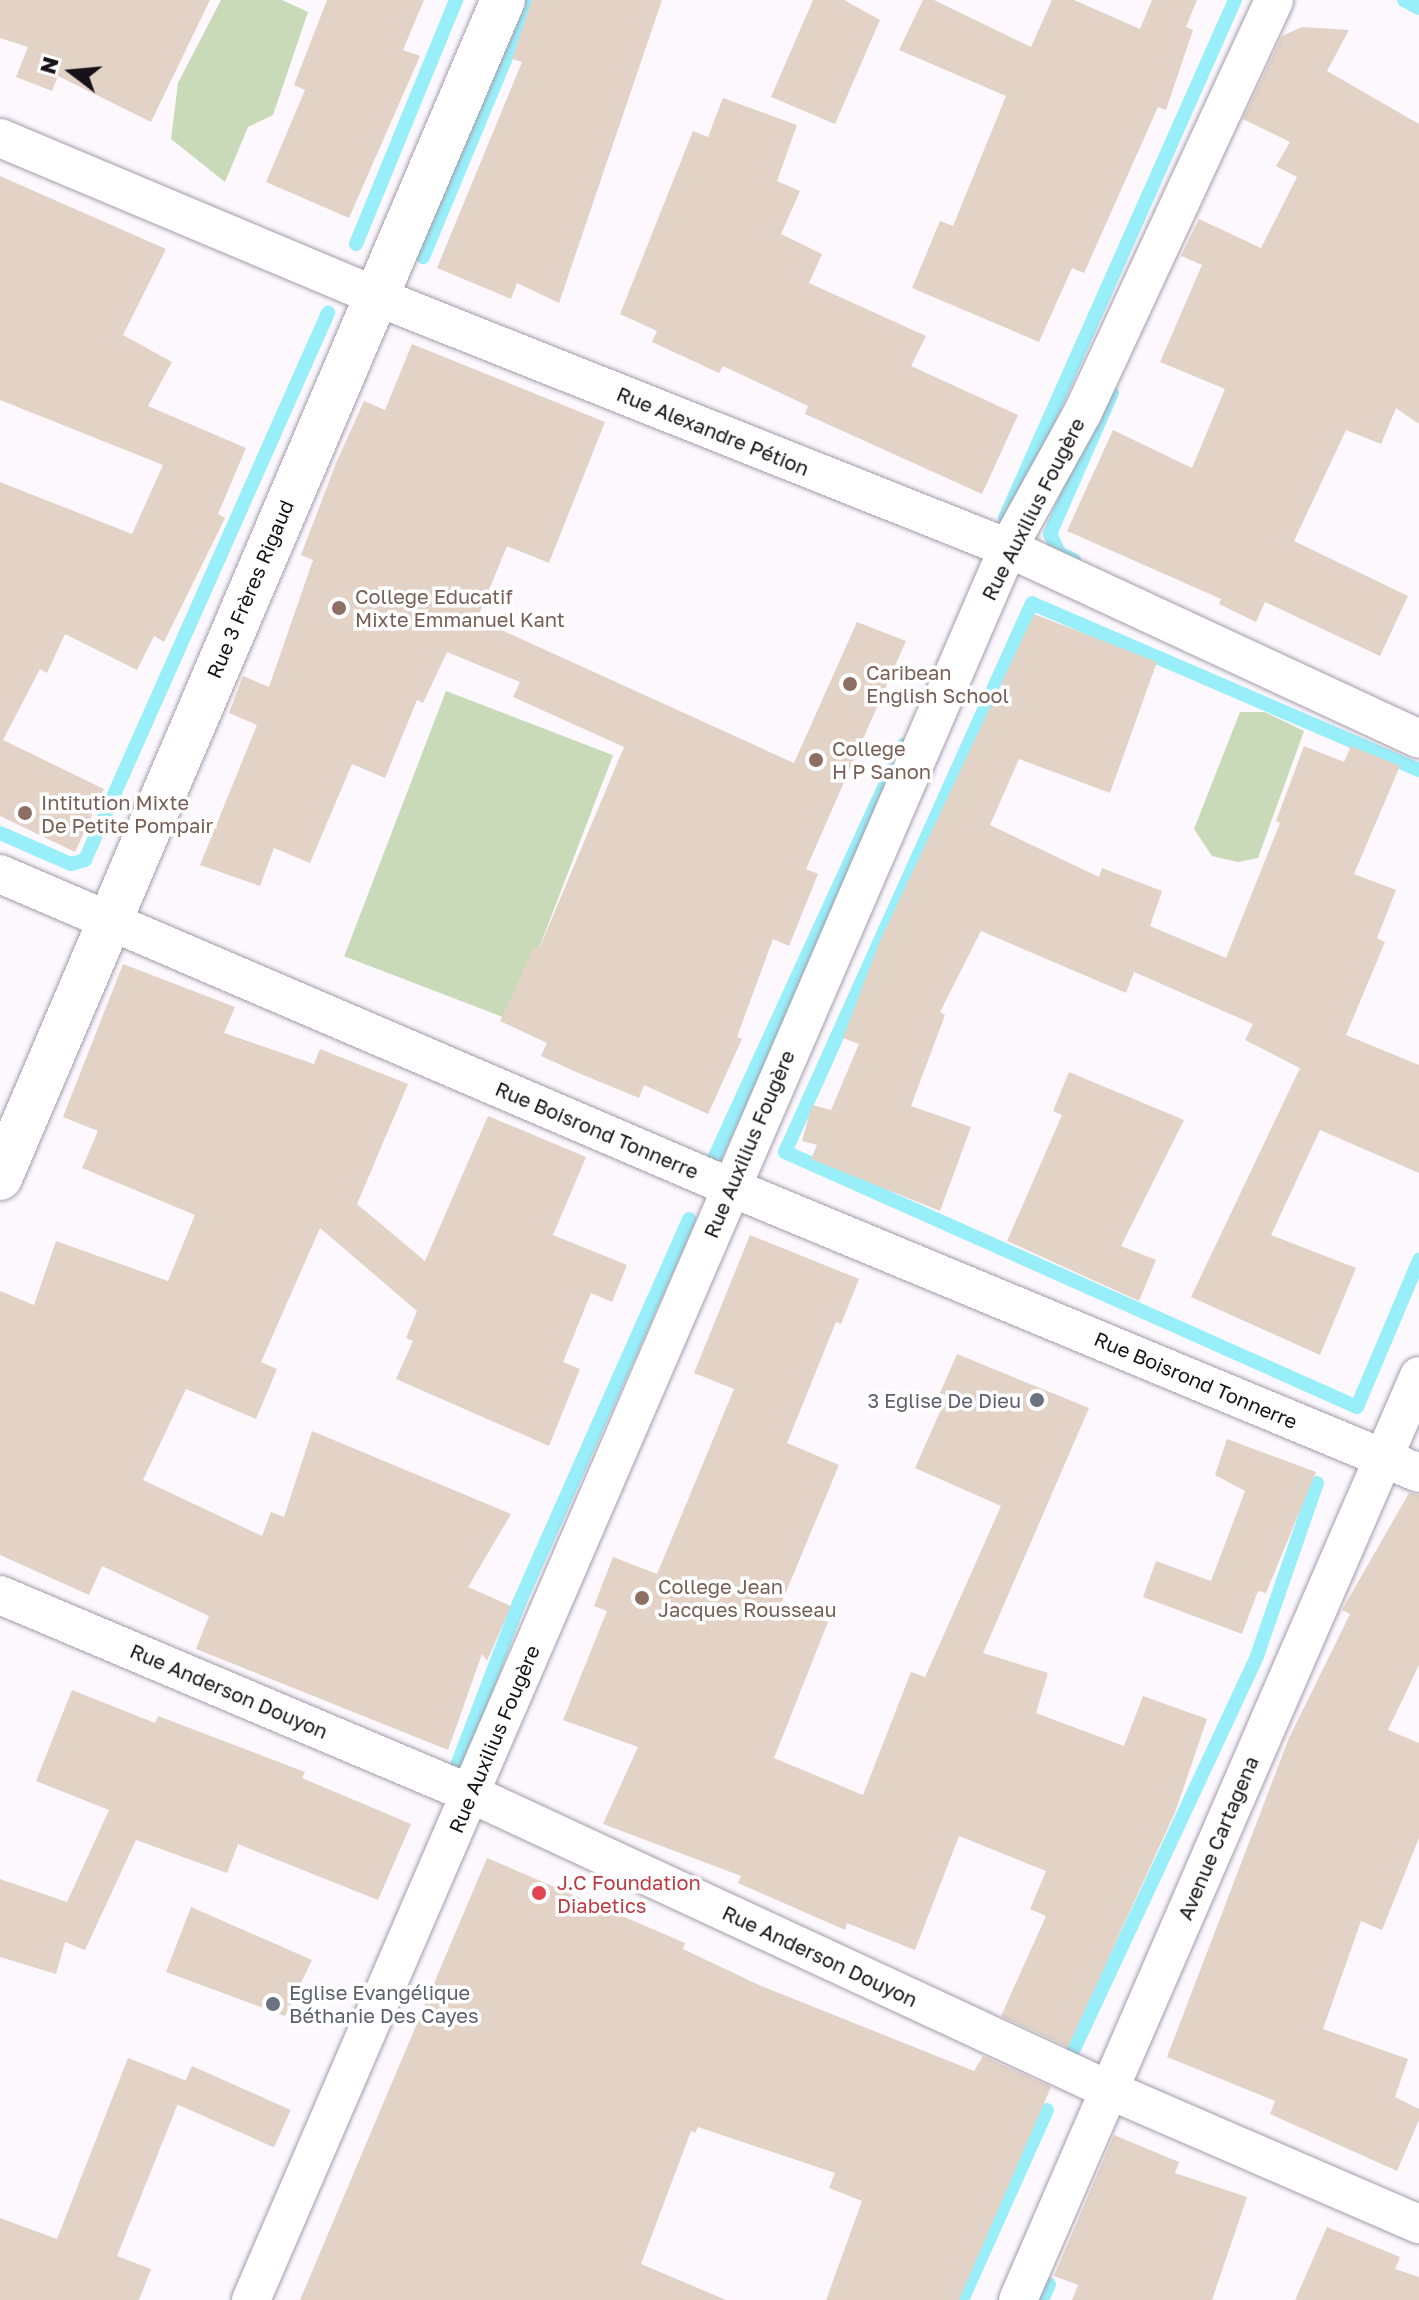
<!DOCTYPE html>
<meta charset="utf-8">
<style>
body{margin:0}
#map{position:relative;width:1419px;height:2300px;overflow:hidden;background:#fcf8fe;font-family:"Golos Text",sans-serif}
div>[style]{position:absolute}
.green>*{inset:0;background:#c8dab7;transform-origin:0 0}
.stream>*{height:14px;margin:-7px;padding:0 7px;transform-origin:7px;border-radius:7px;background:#98eef9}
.building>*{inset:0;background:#e3d3c7;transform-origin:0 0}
.roads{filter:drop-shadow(0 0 2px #a59baa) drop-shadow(0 0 2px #a59baa)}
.street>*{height:38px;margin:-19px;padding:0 19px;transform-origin:19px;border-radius:19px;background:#fff}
.secondary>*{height:44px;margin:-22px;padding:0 22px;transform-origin:22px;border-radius:22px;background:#fff}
.dots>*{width:22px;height:22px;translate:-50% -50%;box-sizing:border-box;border:4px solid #fff;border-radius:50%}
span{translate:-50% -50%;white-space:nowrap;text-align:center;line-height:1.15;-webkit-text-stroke:7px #fff;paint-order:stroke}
.street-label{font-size:20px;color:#161217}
.education-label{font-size:20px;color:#785e54}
.left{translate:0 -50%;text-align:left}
.worship-label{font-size:20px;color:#5b616d}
.right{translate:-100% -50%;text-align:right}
.health-label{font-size:20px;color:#be3a42}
.north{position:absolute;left:32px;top:32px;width:80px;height:80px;-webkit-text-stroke:6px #fff;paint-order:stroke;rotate:286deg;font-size:22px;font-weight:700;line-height:32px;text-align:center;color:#161217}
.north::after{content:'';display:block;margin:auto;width:28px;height:36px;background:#161217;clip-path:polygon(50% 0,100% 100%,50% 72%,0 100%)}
</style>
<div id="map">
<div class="green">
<i style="clip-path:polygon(221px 0,282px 0,308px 12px,273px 115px,248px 127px,225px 182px,171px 139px,178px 83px)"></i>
<i style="left:446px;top:691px;width:179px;height:284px;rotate:21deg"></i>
<i style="clip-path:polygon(1240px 712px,1265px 712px,1304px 731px,1258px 858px,1238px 862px,1212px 856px,1194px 829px)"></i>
</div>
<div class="stream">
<i style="left:1404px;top:0;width:17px;rotate:28deg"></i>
<i style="left:356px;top:244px;width:264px;rotate:-67.7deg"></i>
<i style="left:423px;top:257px;width:278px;rotate:-67.4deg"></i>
<i style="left:1005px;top:518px;width:567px;rotate:-66.06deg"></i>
<i style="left:1074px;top:560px;width:17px;rotate:-155deg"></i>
<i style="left:1059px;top:553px;width:21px;rotate:-115deg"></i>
<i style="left:1050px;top:534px;width:154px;rotate:-66.3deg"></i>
<i style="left:1419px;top:770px;width:421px;rotate:-156.7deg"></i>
<i style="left:1032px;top:603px;width:602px;rotate:114.22deg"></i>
<i style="left:785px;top:1152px;width:626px;rotate:24.03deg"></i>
<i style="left:1357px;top:1407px;width:160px;rotate:-67.1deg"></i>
<i style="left:0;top:833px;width:77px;rotate:23.6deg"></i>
<i style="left:71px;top:864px;width:15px;rotate:-16deg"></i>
<i style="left:85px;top:860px;width:599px;rotate:-66.05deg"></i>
<i style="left:712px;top:1163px;width:460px;rotate:-65.4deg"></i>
<i style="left:453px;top:1776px;width:185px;rotate:-69.1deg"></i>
<i style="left:519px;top:1603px;width:420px;rotate:-66.1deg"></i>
<i style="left:1073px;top:2051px;width:436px;rotate:-65deg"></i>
<i style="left:1257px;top:1656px;width:183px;rotate:-70.9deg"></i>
<i style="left:962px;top:2300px;width:208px;rotate:-65.9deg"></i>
<i style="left:1042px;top:2300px;width:17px;rotate:-66deg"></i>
</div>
<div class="building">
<i style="clip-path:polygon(0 0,210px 0,151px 122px,58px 76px,52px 91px,16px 77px,28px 47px,0 38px)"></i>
<i style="clip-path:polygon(327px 0,424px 0,403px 50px,420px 56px,349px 218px,266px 182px,305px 90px,294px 85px)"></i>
<i style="clip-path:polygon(532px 0,662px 0,559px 303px,517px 283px,511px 299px,437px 268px,522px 62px,512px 59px)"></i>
<i style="clip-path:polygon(813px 0,844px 0,880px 20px,835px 124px,771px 97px)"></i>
<i style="clip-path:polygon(923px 0,934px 0,1031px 47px,1052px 0,1074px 0,1140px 29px,1152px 0,1197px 0,1186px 27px,1193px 30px,1166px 110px,1158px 107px,1084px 273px,1072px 268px,1039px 342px,912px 288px,940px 221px,953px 226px,1006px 96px,899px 50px)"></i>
<i style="clip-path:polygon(1302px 27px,1349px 30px,1327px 71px,1419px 124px,1419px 424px,1396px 408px,1381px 444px,1346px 430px,1294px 541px,1408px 596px,1380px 656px,1265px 602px,1256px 622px,1219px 604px,1221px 599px,1067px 531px,1113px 430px,1192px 468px,1225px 389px,1160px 362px,1202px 265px,1181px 256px,1199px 219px,1261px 248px,1297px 177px,1276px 166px,1290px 142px,1243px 119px,1282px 36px)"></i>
<i style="clip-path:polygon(723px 98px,797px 125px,777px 181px,800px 191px,781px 234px,822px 254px,809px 283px,926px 336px,911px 366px,1018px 415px,982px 494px,805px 414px,808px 406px,723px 366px,719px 373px,652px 342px,657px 331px,620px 314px,693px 131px,708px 137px)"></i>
<i style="clip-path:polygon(0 176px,166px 249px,123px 335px,172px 362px,148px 406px,246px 448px,218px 514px,225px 518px,164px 642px,154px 636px,137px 670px,65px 634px,47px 673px,40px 669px,3px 740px,104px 789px,75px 852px,0 816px,0 482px,132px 534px,163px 465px,0 400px)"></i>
<i style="clip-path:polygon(412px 344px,605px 422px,549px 563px,507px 546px,477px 619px,794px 763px,857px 622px,906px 641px,806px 869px,818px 874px,789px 946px,773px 939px,737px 1037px,742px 1039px,708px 1114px,644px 1085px,639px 1098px,576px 1072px,541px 1056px,547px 1043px,500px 1021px,534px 947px,539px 949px,624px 747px,513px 697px,520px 682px,447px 652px,423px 703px,417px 700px,385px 778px,352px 764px,310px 863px,274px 848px,260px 886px,200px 865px,257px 725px,229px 713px,243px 676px,269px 687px,313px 560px,301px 555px,336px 463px,364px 401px,385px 410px)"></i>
<i style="clip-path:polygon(1034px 614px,1157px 662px,1110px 793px,1019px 759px,990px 825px,1099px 877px,1102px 868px,1162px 891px,1150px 926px,1226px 958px,1280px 823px,1276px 821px,1304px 746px,1344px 762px,1351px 746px,1400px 766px,1354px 874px,1396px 890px,1377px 938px,1385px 942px,1346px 1035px,1419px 1065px,1419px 1173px,1320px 1130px,1271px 1235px,1356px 1268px,1320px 1355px,1191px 1297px,1300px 1068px,1245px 1040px,1253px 1024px,1134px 972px,1126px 993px,981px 931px,940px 1012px,945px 1015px,911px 1106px,971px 1127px,940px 1211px,811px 1159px,817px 1145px,802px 1141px,812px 1105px,831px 1110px,859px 1044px,843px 1038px,879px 943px)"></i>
<i style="clip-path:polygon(123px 964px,235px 1007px,224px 1033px,314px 1064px,320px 1049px,408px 1084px,357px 1204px,425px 1261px,488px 1116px,586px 1157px,553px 1235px,627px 1265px,612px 1302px,591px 1293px,563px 1362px,580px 1369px,549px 1446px,396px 1379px,413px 1341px,406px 1338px,417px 1311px,320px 1228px,261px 1362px,277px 1369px,256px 1419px,186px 1389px,143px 1480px,262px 1536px,271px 1512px,284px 1517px,312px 1431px,511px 1514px,468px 1587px,511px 1606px,487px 1661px,482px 1654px,448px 1750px,196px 1649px,209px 1616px,102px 1566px,89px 1595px,0 1555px,0 1291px,34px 1305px,56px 1241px,168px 1281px,195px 1215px,82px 1168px,98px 1131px,63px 1117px)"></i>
<i style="clip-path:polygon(1069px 1072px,1184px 1120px,1121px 1246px,1156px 1260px,1139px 1301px,1007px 1241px,1062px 1115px,1053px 1111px)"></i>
<i style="clip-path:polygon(750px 1235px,859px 1279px,841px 1324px,836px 1322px,787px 1443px,839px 1465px,781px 1604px,828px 1622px,774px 1758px,863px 1795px,911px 1672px,925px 1677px,1001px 1506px,915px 1468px,947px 1396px,940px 1393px,957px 1354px,1089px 1408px,983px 1653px,1048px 1673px,1036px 1713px,1124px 1746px,1143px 1696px,1207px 1719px,1176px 1810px,1068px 2047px,1001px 2016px,1046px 1916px,1030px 1909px,1046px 1871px,959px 1836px,915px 1950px,847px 1923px,845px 1930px,738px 1883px,741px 1876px,603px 1824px,638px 1747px,563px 1720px,607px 1611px,594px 1606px,613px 1557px,657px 1574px,734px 1389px,694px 1373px)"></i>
<i style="clip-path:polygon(1227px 1439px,1316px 1472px,1266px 1593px,1258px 1591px,1242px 1634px,1143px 1597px,1156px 1561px,1211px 1581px,1245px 1491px,1215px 1475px)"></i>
<i style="clip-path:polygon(1409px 1493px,1419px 1495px,1419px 1665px,1388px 1730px,1419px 1743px,1419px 1838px,1382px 1930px,1361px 1921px,1323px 2029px,1408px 2059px,1395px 2097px,1419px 2109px,1419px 2120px,1397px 2171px,1270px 2114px,1275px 2101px,1167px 2057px,1289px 1738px,1350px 1614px,1342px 1610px)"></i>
<i style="clip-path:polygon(72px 1690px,155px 1723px,158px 1716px,305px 1772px,302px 1778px,411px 1824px,378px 1900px,238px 1844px,227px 1873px,136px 1840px,85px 1950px,65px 1942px,56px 1974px,0 1957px,0 1879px,67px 1902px,109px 1810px,36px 1781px)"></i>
<i style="clip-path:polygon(487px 1858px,685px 1943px,683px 1949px,759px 1985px,974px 2071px,983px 2056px,1051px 2087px,959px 2300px,826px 2300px,862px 2201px,829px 2188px,835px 2173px,698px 2127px,695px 2133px,691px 2131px,641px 2264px,726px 2300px,300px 2300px)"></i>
<i style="clip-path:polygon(191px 1907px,312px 1960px,285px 2016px,166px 1972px)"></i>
<i style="clip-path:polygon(128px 2058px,187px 2081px,117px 2256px,151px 2269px,139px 2300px,0 2300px,0 2218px,57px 2239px)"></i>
<i style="left:192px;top:2066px;width:108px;height:41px;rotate:24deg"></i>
<i style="clip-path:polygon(1114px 2135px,1179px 2162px,1175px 2173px,1247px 2197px,1212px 2300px,1072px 2300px,1078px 2285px,1054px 2276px)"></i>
<i style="clip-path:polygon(1327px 2227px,1400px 2257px,1395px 2269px,1419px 2277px,1419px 2300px,1295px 2300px)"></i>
</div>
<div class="roads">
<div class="street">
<i style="left:0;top:138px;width:407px;rotate:22.8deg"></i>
<i style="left:375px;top:296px;width:681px;rotate:21.71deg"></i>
<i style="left:1008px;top:548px;width:453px;rotate:24.9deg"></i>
<i style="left:0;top:874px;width:794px;rotate:23.21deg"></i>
<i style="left:730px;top:1187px;width:746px;rotate:22.54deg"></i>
<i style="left:0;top:1595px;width:511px;rotate:22.9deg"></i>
<i style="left:471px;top:1794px;width:703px;rotate:24.89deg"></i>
<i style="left:1109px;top:2090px;width:338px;rotate:23.4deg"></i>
<i style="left:251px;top:2300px;width:1909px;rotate:-66.63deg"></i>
<i style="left:1008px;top:548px;width:155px;rotate:-61.1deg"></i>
<i style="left:1083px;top:412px;width:454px;rotate:-65.1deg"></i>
<i style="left:1018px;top:2300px;width:1007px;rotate:-66.54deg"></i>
</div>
<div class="secondary">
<i style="left:0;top:1178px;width:1281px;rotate:-66.88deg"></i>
</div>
</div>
<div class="dots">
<i style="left:339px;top:608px;background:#8d6e63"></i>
<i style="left:850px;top:684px;background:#8d6e63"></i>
<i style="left:816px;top:760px;background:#8d6e63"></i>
<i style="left:25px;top:813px;background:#8d6e63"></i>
<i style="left:1037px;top:1400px;background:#6b7280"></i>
<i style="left:642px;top:1598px;background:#8d6e63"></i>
<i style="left:539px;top:1893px;background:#e0444e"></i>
<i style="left:273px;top:2004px;background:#6b7280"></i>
</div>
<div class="street-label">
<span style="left:713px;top:431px;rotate:22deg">Rue Alexandre Pétion</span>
<span style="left:1033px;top:509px;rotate:-63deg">Rue Auxilius Fougère</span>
<span style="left:250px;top:589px;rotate:-67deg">Rue 3 Frères Rigaud</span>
<span style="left:597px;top:1130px;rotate:23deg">Rue Boisrond Tonnerre</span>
<span style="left:749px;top:1144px;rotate:-67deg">Rue Auxilius Fougère</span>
<span style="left:1196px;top:1380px;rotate:23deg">Rue Boisrond Tonnerre</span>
<span style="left:229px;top:1691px;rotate:23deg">Rue Anderson Douyon</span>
<span style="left:494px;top:1739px;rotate:-67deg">Rue Auxilius Fougère</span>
<span style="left:1218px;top:1838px;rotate:-67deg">Avenue Cartagena</span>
<span style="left:820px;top:1956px;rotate:25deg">Rue Anderson Douyon</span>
</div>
<div class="education-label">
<span class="left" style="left:355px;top:608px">College Educatif<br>Mixte Emmanuel Kant</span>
<span class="left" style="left:866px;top:684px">Caribean<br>English School</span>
<span class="left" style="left:832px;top:760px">College<br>H P Sanon</span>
<span class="left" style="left:41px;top:814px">Intitution Mixte<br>De Petite Pompair</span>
<span class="left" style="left:658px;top:1598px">College Jean<br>Jacques Rousseau</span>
</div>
<div class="worship-label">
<span class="right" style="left:1021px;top:1400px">3 Eglise De Dieu</span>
<span class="left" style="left:289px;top:2004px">Eglise Evangélique<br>Béthanie Des Cayes</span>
</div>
<div class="health-label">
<span class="left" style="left:557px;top:1894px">J.C Foundation<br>Diabetics</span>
</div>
<div class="north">N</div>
</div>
